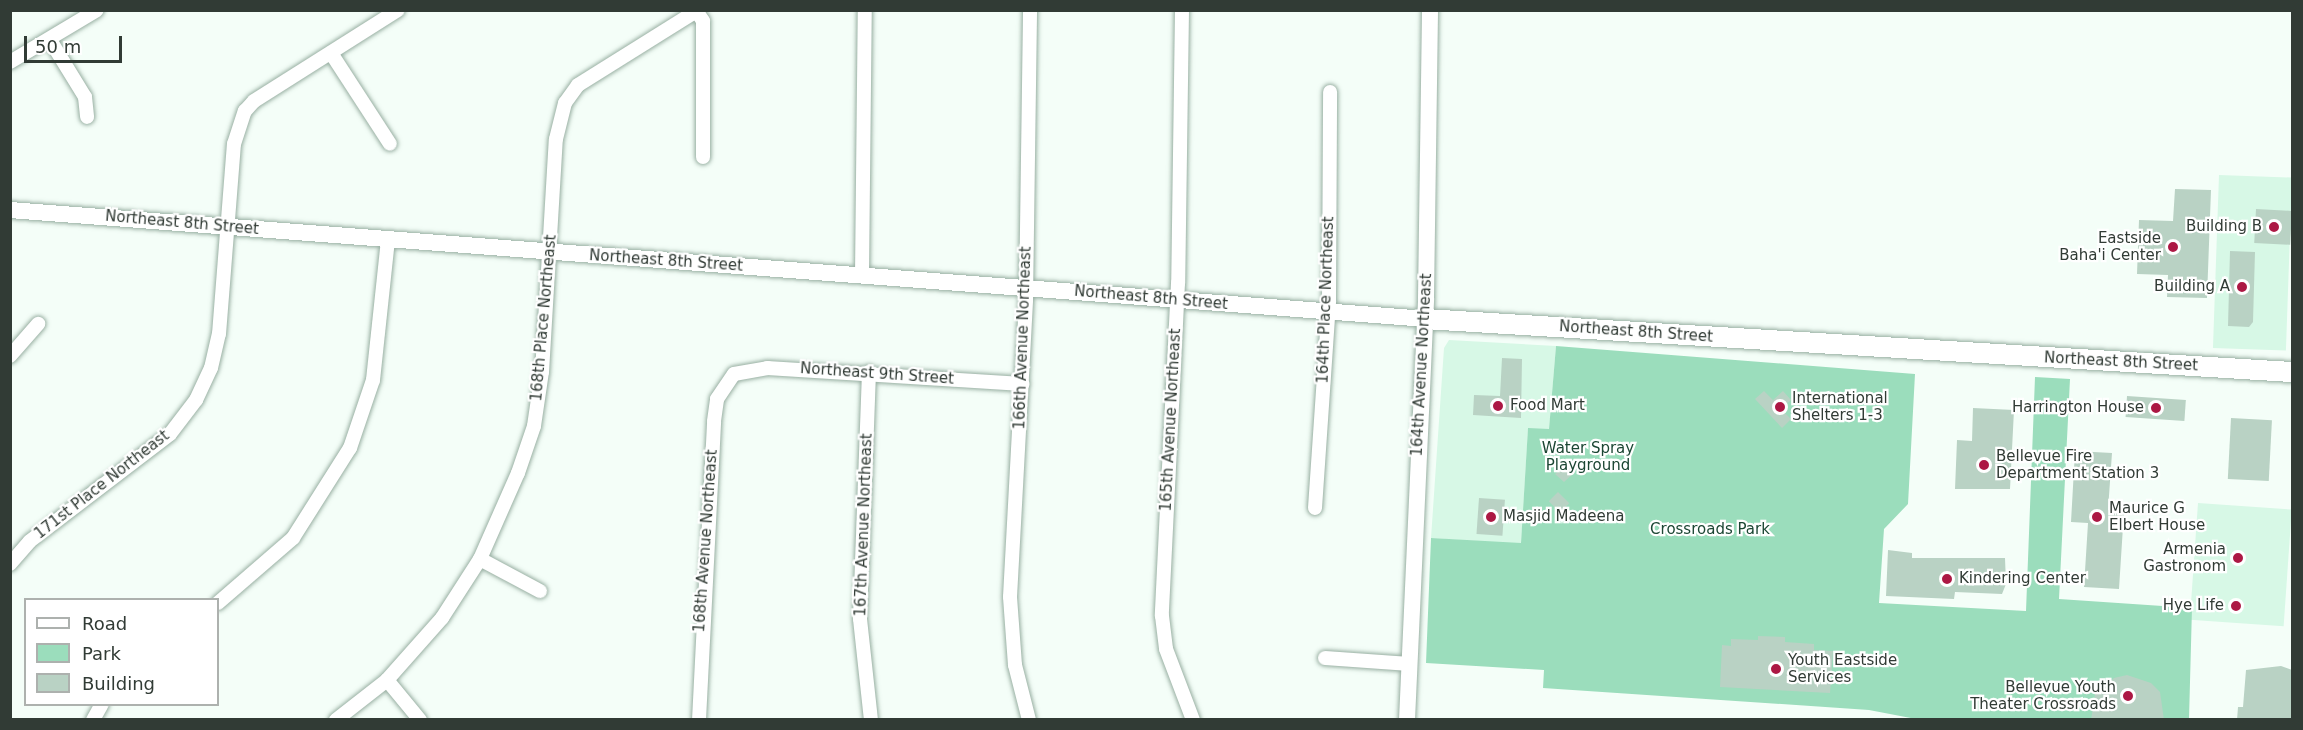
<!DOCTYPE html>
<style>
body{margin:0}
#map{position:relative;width:2303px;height:730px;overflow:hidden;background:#f4fef8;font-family:"DejaVu Sans",sans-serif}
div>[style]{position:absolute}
.built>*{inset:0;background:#d7f8e6;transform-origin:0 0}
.green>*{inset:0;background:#9bddbc}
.building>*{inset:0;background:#b9d2c4;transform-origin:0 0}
.roads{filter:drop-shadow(0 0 2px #98afa2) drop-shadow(0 0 2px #98afa2)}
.minor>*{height:14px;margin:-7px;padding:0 7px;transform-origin:7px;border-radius:7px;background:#fff}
.tertiary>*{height:16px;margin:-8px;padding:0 8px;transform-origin:8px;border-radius:8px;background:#fff}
.secondary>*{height:20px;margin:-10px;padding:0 10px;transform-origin:10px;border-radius:10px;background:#fff}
.dots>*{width:16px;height:16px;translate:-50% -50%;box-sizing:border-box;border:3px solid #fff;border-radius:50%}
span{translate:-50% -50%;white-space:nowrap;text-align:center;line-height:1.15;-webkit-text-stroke:4.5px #fff;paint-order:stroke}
.street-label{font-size:15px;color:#313b35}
.poi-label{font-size:15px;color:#313b35}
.right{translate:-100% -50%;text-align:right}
.left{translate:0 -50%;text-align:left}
.park-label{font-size:15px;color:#1b4633}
.frame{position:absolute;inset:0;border:12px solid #313b35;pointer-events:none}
.legend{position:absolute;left:24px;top:598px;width:195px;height:108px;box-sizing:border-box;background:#fff;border:2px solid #adb1ae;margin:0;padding:8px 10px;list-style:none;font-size:18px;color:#313b35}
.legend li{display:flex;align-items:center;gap:12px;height:30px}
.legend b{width:30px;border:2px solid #adb1ae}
.scale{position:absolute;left:24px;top:36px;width:98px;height:27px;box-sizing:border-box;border:3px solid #313b35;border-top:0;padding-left:8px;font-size:18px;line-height:21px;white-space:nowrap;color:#313b35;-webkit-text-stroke:4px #fff;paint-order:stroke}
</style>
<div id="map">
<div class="built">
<i style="left:2219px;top:175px;width:73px;height:173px;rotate:2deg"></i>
<i style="clip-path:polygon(1449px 340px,1556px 346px,1549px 430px,1528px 429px,1521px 544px,1431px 538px,1444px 348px)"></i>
<i style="left:2198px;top:503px;width:94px;height:117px;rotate:4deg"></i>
</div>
<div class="green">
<i style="clip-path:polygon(1556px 346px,1915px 374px,1908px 504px,1884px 529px,1879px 603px,2026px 611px,2035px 377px,2070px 379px,2059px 599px,2192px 608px,2189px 719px,1916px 719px,1869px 710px,1543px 688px,1544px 670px,1426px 663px,1431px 538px,1521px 543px,1528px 428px,1549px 429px)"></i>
</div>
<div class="building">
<i style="clip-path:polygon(2175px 189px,2211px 190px,2207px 298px,2167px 297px,2168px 275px,2137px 274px,2139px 220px,2173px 221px)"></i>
<i style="left:2256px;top:209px;width:36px;height:34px;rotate:3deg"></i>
<i style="clip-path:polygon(2230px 251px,2255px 252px,2253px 322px,2249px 327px,2228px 326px)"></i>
<i style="clip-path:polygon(1502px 358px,1522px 359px,1521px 418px,1473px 415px,1474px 395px,1500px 396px)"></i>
<i style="clip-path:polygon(1764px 391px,1773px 400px,1783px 391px,1791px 400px,1781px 409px,1791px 419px,1782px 428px,1755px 399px)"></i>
<i style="left:2127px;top:396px;width:59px;height:21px;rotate:4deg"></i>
<i style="clip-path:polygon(1973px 408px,2014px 410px,2010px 489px,1955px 489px,1957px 440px,1972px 441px)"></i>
<i style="left:2231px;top:418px;width:41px;height:61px;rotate:3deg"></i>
<i style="clip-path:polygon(2075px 451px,2112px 453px,2108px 510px,2124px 511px,2119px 589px,2084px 587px,2088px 523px,2071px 522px)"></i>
<i style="clip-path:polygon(1567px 464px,1575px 472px,1564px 482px,1555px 474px)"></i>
<i style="left:1558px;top:492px;width:16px;height:13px;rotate:45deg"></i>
<i style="left:1479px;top:498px;width:26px;height:36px;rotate:4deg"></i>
<i style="clip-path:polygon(1888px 550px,1912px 553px,1912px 558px,2005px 558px,2006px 584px,2002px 594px,1955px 592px,1954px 599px,1886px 596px)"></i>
<i style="clip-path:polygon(1758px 636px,1785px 637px,1785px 642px,1814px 644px,1814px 650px,1833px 651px,1830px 693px,1720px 687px,1722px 645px,1731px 646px,1731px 639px,1758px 640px)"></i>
<i style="clip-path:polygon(2281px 666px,2292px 670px,2292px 720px,2237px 720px,2238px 707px,2243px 707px,2246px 670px)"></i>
<i style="clip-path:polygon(2127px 675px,2151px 683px,2160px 692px,2164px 720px,2091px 720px,2095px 694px,2114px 678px)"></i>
</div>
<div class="roads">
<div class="minor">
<i style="left:1182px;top:10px;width:273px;rotate:90.8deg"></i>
<i style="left:1178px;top:283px;width:333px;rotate:92.8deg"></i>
<i style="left:1162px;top:616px;width:33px;rotate:83deg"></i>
<i style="left:1166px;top:649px;width:76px;rotate:69.2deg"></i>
<i style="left:697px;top:12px;width:11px;rotate:56deg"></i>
<i style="left:703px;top:21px;width:136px;rotate:90deg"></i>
<i style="left:50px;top:40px;width:67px;rotate:58.4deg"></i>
<i style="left:85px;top:97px;width:20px;rotate:84deg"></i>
<i style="left:331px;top:53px;width:108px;rotate:57deg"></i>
<i style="left:10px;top:62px;width:101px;rotate:-30.9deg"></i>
<i style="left:862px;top:275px;width:265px;rotate:-89.4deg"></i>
<i style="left:10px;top:356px;width:43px;rotate:-48.8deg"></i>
<i style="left:869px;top:372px;width:247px;rotate:92.1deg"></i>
<i style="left:860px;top:619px;width:102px;rotate:83.8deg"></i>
<i style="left:1315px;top:508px;width:208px;rotate:-86.1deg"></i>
<i style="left:1329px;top:300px;width:208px;rotate:-89.7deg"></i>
<i style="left:480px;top:559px;width:68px;rotate:28.1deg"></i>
<i style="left:10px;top:564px;width:30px;rotate:-49deg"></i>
<i style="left:30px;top:541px;width:176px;rotate:-37.4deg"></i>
<i style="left:170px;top:434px;width:43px;rotate:-52.6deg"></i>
<i style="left:196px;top:400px;width:35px;rotate:-65deg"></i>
<i style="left:211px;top:368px;width:35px;rotate:-77deg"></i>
<i style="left:219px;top:334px;width:191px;rotate:-85.5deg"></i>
<i style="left:234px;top:144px;width:35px;rotate:-72deg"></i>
<i style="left:245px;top:111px;width:13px;rotate:-48deg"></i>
<i style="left:254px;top:101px;width:170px;rotate:-32.3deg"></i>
<i style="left:218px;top:603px;width:99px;rotate:-40.9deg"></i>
<i style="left:293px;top:538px;width:107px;rotate:-57.7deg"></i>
<i style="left:350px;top:448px;width:72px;rotate:-71.3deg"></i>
<i style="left:373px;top:380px;width:142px;rotate:-83.9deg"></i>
<i style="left:1325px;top:658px;width:85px;rotate:4deg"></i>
<i style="left:387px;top:680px;width:52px;rotate:50.5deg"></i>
<i style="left:93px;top:720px;width:18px;rotate:-61deg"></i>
<i style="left:336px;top:720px;width:65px;rotate:-38.1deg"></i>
<i style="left:387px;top:680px;width:83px;rotate:-48.4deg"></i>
<i style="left:442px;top:618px;width:70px;rotate:-57.2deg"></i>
<i style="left:480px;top:559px;width:94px;rotate:-66.2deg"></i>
<i style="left:518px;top:473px;width:50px;rotate:-71.2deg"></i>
<i style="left:534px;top:426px;width:55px;rotate:-81.6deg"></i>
<i style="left:542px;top:372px;width:233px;rotate:-86.6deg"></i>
<i style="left:556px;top:139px;width:37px;rotate:-76deg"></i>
<i style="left:565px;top:103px;width:22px;rotate:-54deg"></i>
<i style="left:578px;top:85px;width:142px;rotate:-32deg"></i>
<i style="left:699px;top:720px;width:299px;rotate:-87.1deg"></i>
<i style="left:714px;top:421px;width:22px;rotate:-82deg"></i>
<i style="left:717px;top:399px;width:30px;rotate:-56deg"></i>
<i style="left:734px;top:374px;width:34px;rotate:-10deg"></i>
<i style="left:767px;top:368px;width:256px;rotate:3.6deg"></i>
<i style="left:1029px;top:720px;width:57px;rotate:-104.3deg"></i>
<i style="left:1015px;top:665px;width:68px;rotate:-94.2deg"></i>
<i style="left:1010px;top:597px;width:297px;rotate:-86.9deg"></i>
<i style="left:1026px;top:300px;width:290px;rotate:-89.2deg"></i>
</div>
<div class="tertiary">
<i style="left:10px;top:210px;width:1419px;rotate:4.4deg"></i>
<i style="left:1407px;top:720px;width:422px;rotate:-87.4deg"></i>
<i style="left:1426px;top:298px;width:288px;rotate:-89.2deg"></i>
</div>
<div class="secondary">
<i style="left:1425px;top:319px;width:869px;rotate:3.5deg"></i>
</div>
</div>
<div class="dots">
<i style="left:2274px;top:227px;background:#ac1844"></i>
<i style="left:2173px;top:247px;background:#ac1844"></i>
<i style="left:2242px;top:287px;background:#ac1844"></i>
<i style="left:1498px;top:406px;background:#ac1844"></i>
<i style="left:1780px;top:407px;background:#ac1844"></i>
<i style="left:2156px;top:408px;background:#ac1844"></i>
<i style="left:1984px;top:465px;background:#ac1844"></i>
<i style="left:1491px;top:517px;background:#ac1844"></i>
<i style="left:2097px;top:517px;background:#ac1844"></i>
<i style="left:2238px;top:558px;background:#ac1844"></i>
<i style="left:1947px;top:579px;background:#ac1844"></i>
<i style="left:2236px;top:606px;background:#ac1844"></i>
<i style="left:1776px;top:669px;background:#ac1844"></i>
<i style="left:2128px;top:696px;background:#ac1844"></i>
</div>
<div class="street-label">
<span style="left:182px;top:223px;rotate:5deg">Northeast 8th Street</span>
<span style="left:666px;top:261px;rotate:4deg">Northeast 8th Street</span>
<span style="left:1151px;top:298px;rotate:5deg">Northeast 8th Street</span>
<span style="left:1326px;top:300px;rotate:-88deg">164th Place Northeast</span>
<span style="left:544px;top:318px;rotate:-85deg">168th Place Northeast</span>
<span style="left:1636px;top:332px;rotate:4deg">Northeast 8th Street</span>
<span style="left:1023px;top:338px;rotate:-88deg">166th Avenue Northeast</span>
<span style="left:2121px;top:362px;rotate:3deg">Northeast 8th Street</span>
<span style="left:1422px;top:365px;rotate:-87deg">164th Avenue Northeast</span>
<span style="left:877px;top:374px;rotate:4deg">Northeast 9th Street</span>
<span style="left:1171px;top:420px;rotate:-87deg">165th Avenue Northeast</span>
<span style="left:102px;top:485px;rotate:-38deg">171st Place Northeast</span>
<span style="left:864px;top:525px;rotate:-88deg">167th Avenue Northeast</span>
<span style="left:706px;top:541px;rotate:-86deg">168th Avenue Northeast</span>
</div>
<div class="poi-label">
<span class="right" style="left:2262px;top:227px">Building B</span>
<span class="right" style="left:2161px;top:247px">Eastside<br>Baha'i Center</span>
<span class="right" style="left:2230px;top:287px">Building A</span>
<span class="left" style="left:1792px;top:407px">International<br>Shelters 1-3</span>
<span class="left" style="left:1510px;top:406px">Food Mart</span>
<span class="right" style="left:2144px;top:408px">Harrington House</span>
<span class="left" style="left:1996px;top:465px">Bellevue Fire<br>Department Station 3</span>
<span class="left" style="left:2109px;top:517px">Maurice G<br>Elbert House</span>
<span class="left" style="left:1503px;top:517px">Masjid Madeena</span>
<span class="right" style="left:2226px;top:558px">Armenia<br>Gastronom</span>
<span class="left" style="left:1959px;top:579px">Kindering Center</span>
<span class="right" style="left:2224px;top:606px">Hye Life</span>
<span class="left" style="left:1788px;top:669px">Youth Eastside<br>Services</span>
<span class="right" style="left:2116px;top:696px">Bellevue Youth<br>Theater Crossroads</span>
</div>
<div class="park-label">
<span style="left:1588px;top:457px">Water Spray<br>Playground</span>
<span style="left:1710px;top:530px">Crossroads Park</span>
</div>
<div class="frame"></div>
<ul class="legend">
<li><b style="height:8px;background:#fff"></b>Road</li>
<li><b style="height:16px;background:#9bddbc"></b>Park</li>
<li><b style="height:16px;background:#b9d2c4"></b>Building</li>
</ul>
<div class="scale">50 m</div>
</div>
